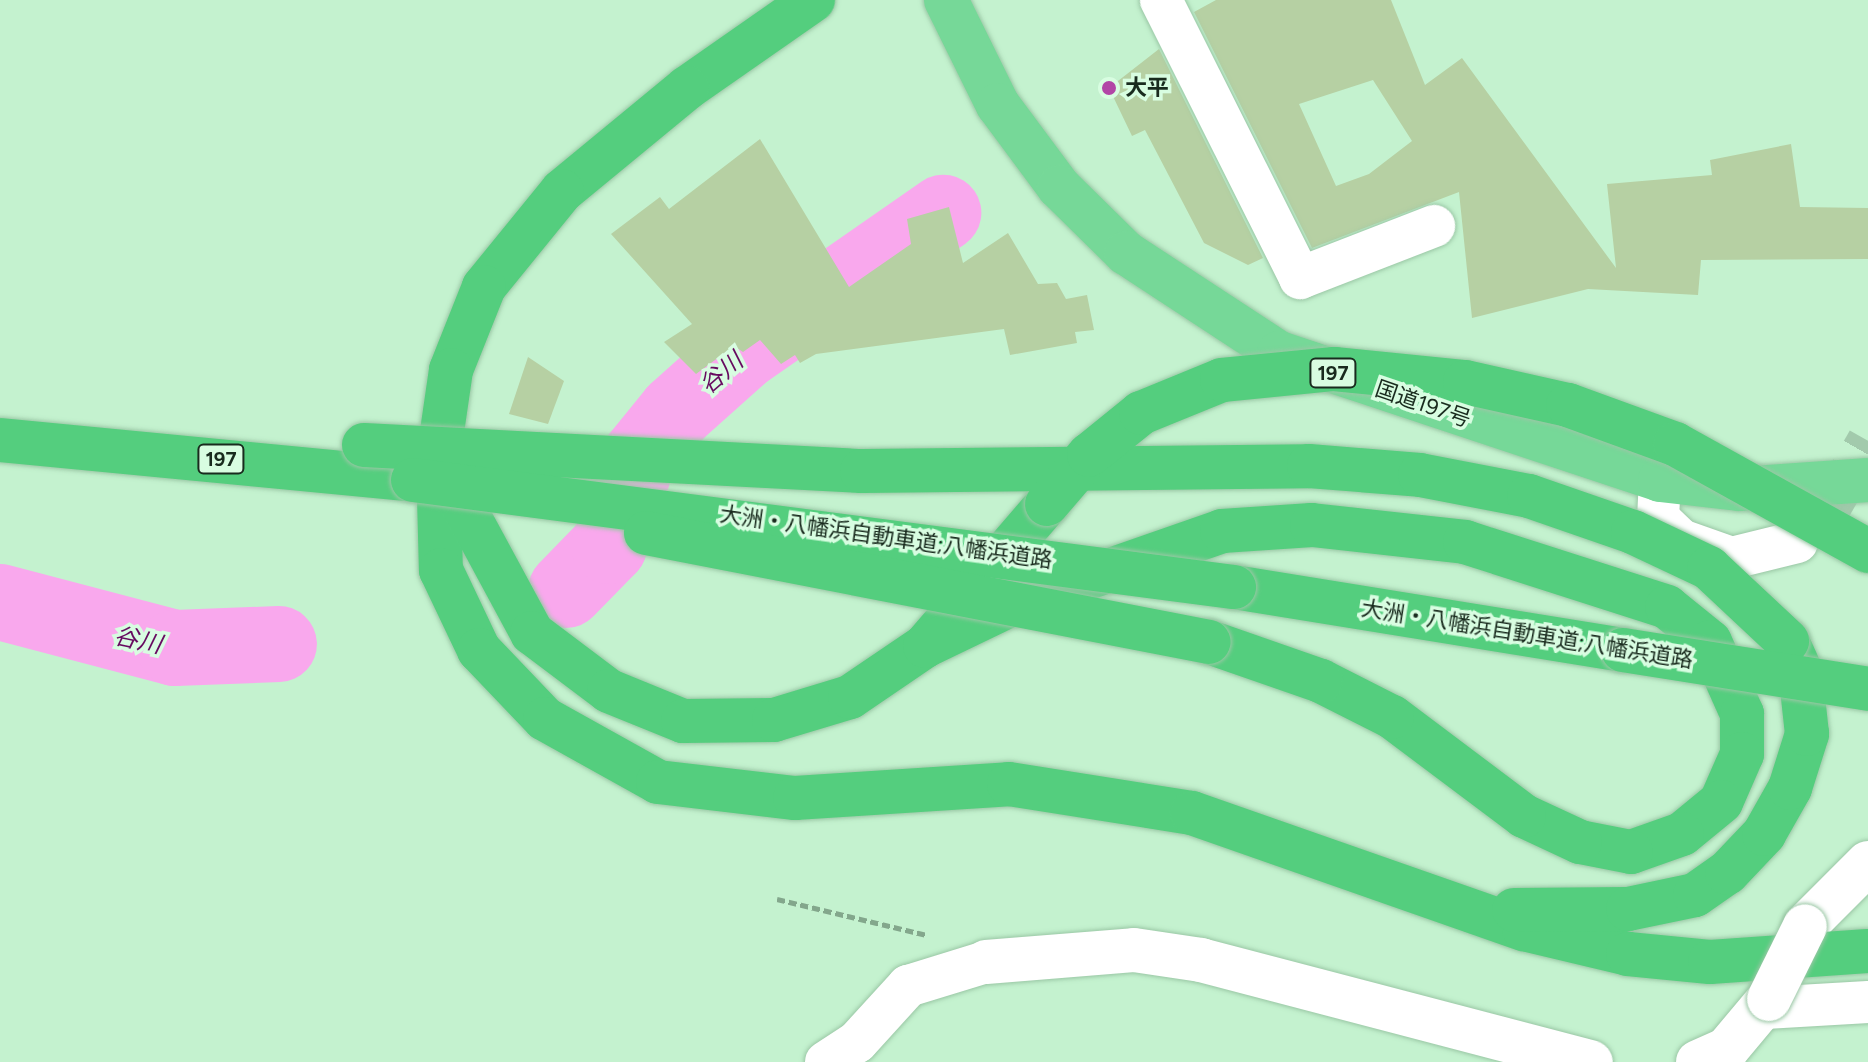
<!DOCTYPE html>
<meta charset="utf-8">
<style>
body{margin:0}
#map{position:relative;width:1868px;height:1062px;overflow:hidden;background:#c4f2cf;font-family:Figtree,"Noto Sans JP",sans-serif}
div>[style]{position:absolute}
.river>*{height:76px;margin:-38px;padding:0 38px;transform-origin:38px;border-radius:38px;background:#f9a8ed}
.building>*{inset:0;background:#b6d0a3}
.minor-tunnel>*{height:42px;margin-top:-21px;transform-origin:0;background:repeating-linear-gradient(90deg,#a2caac 0 42px,transparent 0 63px)}
.path>*{height:5px;margin-top:-2.5px;transform-origin:0;background:repeating-linear-gradient(90deg,#83a78c 0 8px,transparent 0 12px)}
.roads{filter:drop-shadow(0 0 2px #9ac7a5) drop-shadow(0 0 2px #9ac7a5)}
.minor>*{height:42px;margin:-21px;padding:0 21px;transform-origin:21px;border-radius:21px;background:#fff}
.tertiary>*{height:44px;margin:-22px;padding:0 22px;transform-origin:22px;border-radius:22px;background:#fff}
.trunk>*{height:44px;margin:-22px;padding:0 22px;transform-origin:22px;border-radius:22px;background:#76d898}
.motorway>*{height:44px;margin:-22px;padding:0 22px;transform-origin:22px;border-radius:22px;background:#54ce7e}
.bridges{filter:drop-shadow(0 0 2px #9ac7a5) drop-shadow(0 0 2px #9ac7a5)}
.tertiary-bridge>*{height:44px;margin:-22px;padding:0 22px;transform-origin:22px;border-radius:22px;background:#fff}
.motorway-bridge>*{height:44px;margin:-22px;padding:0 22px;transform-origin:22px;border-radius:22px;background:#54ce7e}
.dots>*{width:22px;height:22px;translate:-50% -50%;box-sizing:border-box;border:4px solid #d8fde1;border-radius:50%}
span{translate:-50% -50%;white-space:nowrap;text-align:center;line-height:1.15;-webkit-text-stroke:7px #d8fde1;paint-order:stroke}
.shield-label span{padding:2px 6px;background:#d8fde1;border:2px solid;border-radius:6px;-webkit-text-stroke-width:0}
.shield-label{font-size:20px;color:#192b1e;font-weight:700}
.poi-label{font-size:22px;color:#192b1e;font-weight:700}
.left{translate:0 -50%;text-align:left}
.street-label{font-size:22px;color:#192b1e}
.water-label{font-size:24px;color:#670b60;font-style:italic}
</style>
<div id="map">
<div class="river">
<i style="left:566px;top:590px;width:62px;rotate:-45.7deg"></i>
<i style="left:609px;top:546px;width:92px;rotate:-71.6deg"></i>
<i style="left:638px;top:459px;width:60px;rotate:-51deg"></i>
<i style="left:676px;top:412px;width:90px;rotate:-41.8deg"></i>
<i style="left:743px;top:352px;width:244px;rotate:-34.8deg"></i>
<i style="left:0;top:602px;width:181px;rotate:14.7deg"></i>
<i style="left:175px;top:648px;width:104px;rotate:-2.2deg"></i>
</div>
<div class="building">
<i style="clip-path:polygon(evenodd,1216px 0,1391px 0,1425px 85px,1462px 58px,1616px 268px,1607px 184px,1712px 175px,1710px 160px,1791px 144px,1800px 207px,1868px 208px,1868px 259px,1701px 260px,1698px 295px,1588px 289px,1472px 318px,1459px 192px,1312px 248px,1194px 12px,1216px 0,1373px 80px,1412px 141px,1369px 174px,1336px 186px,1299px 104px,1373px 80px)"></i>
<i style="clip-path:polygon(1159px 49px,1263px 258px,1248px 265px,1204px 243px,1145px 130px,1132px 136px,1109px 88px)"></i>
<i style="clip-path:polygon(760px 139px,849px 287px,911px 244px,907px 219px,949px 207px,963px 263px,1008px 233px,1038px 284px,1057px 283px,1066px 299px,1087px 295px,1094px 330px,1075px 332px,1077px 343px,1010px 355px,1004px 329px,816px 354px,800px 363px,795px 355px,781px 364px,760px 340px,743px 352px,734px 346px,696px 374px,664px 342px,692px 324px,611px 234px,660px 197px,669px 209px)"></i>
<i style="clip-path:polygon(528px 357px,564px 381px,548px 424px,509px 414px)"></i>
</div>
<div class="minor-tunnel">
<i style="left:1831px;top:506px;width:75px;rotate:-60.4deg"></i>
</div>
<div class="path">
<i style="left:777px;top:899px;width:154px;rotate:13.5deg"></i>
</div>
<div class="roads">
<div class="minor">
<i style="left:1161px;top:0;width:311px;rotate:63.4deg"></i>
<i style="left:1300px;top:278px;width:144px;rotate:-21.2deg"></i>
<i style="left:1660px;top:480px;width:38px;rotate:93deg"></i>
<i style="left:1658px;top:518px;width:32px;rotate:44deg"></i>
<i style="left:1681px;top:540px;width:54px;rotate:19.4deg"></i>
<i style="left:1732px;top:558px;width:67px;rotate:-13.8deg"></i>
<i style="left:1765px;top:1008px;width:103px;rotate:-3.3deg"></i>
<i style="left:826px;top:1062px;width:37px;rotate:-33deg"></i>
<i style="left:857px;top:1042px;width:76px;rotate:-47.7deg"></i>
<i style="left:908px;top:986px;width:82px;rotate:-17.1deg"></i>
</div>
<div class="tertiary">
<i style="left:1805px;top:926px;width:89px;rotate:-45deg"></i>
<i style="left:986px;top:962px;width:148px;rotate:-4.6deg"></i>
<i style="left:1134px;top:950px;width:68px;rotate:8.5deg"></i>
<i style="left:1201px;top:960px;width:403px;rotate:14.7deg"></i>
<i style="left:1698px;top:1062px;width:32px;rotate:-24deg"></i>
<i style="left:1727px;top:1049px;width:65px;rotate:-50deg"></i>
</div>
<div class="trunk">
<i style="left:946px;top:0;width:117px;rotate:63.7deg"></i>
<i style="left:998px;top:105px;width:102px;rotate:53.4deg"></i>
<i style="left:1059px;top:187px;width:94px;rotate:44.6deg"></i>
<i style="left:1126px;top:253px;width:183px;rotate:33.2deg"></i>
<i style="left:1279px;top:353px;width:402px;rotate:18.4deg"></i>
<i style="left:1660px;top:480px;width:81px;rotate:6.4deg"></i>
<i style="left:1740px;top:489px;width:128px;rotate:-4deg"></i>
</div>
<div class="motorway">
<i style="left:813px;top:0;width:154px;rotate:145.1deg"></i>
<i style="left:687px;top:88px;width:162px;rotate:140.5deg"></i>
<i style="left:562px;top:191px;width:124px;rotate:129.1deg"></i>
<i style="left:484px;top:287px;width:89px;rotate:111.7deg"></i>
<i style="left:451px;top:370px;width:90px;rotate:98.3deg"></i>
<i style="left:438px;top:459px;width:111px;rotate:88.5deg"></i>
<i style="left:441px;top:570px;width:89px;rotate:64.6deg"></i>
<i style="left:479px;top:650px;width:95px;rotate:46.3deg"></i>
<i style="left:545px;top:719px;width:129px;rotate:29.1deg"></i>
<i style="left:658px;top:782px;width:138px;rotate:6.7deg"></i>
<i style="left:795px;top:798px;width:214px;rotate:-3.7deg"></i>
<i style="left:1009px;top:784px;width:185px;rotate:9deg"></i>
<i style="left:1192px;top:813px;width:352px;rotate:19.3deg"></i>
<i style="left:1524px;top:929px;width:107px;rotate:13.5deg"></i>
<i style="left:1628px;top:954px;width:82px;rotate:5.6deg"></i>
<i style="left:1710px;top:962px;width:158px;rotate:-4deg"></i>
<i style="left:0;top:440px;width:415px;rotate:5.5deg"></i>
<i style="left:445px;top:472px;width:183px;rotate:61.6deg"></i>
<i style="left:532px;top:633px;width:96px;rotate:37deg"></i>
<i style="left:609px;top:691px;width:80px;rotate:22.1deg"></i>
<i style="left:683px;top:721px;width:91px;rotate:-0.6deg"></i>
<i style="left:774px;top:720px;width:79px;rotate:-16.8deg"></i>
<i style="left:850px;top:697px;width:91px;rotate:-34.2deg"></i>
<i style="left:925px;top:646px;width:187px;rotate:-49.3deg"></i>
<i style="left:1234px;top:587px;width:394px;rotate:9.2deg"></i>
<i style="left:925px;top:646px;width:94px;rotate:-25.8deg"></i>
<i style="left:1010px;top:605px;width:225px;rotate:-19.2deg"></i>
<i style="left:1222px;top:531px;width:90px;rotate:-3.8deg"></i>
<i style="left:1312px;top:525px;width:154px;rotate:6.3deg"></i>
<i style="left:1465px;top:542px;width:212px;rotate:17.8deg"></i>
<i style="left:1667px;top:607px;width:55px;rotate:39.1deg"></i>
<i style="left:1710px;top:642px;width:79px;rotate:66deg"></i>
<i style="left:1742px;top:714px;width:40px;rotate:90deg"></i>
<i style="left:1742px;top:754px;width:52px;rotate:113.6deg"></i>
<i style="left:1721px;top:802px;width:50px;rotate:140.6deg"></i>
<i style="left:1682px;top:834px;width:54px;rotate:160.6deg"></i>
<i style="left:1631px;top:852px;width:52px;rotate:-168.9deg"></i>
<i style="left:1580px;top:842px;width:62px;rotate:-155.1deg"></i>
<i style="left:1524px;top:816px;width:165px;rotate:-143.1deg"></i>
<i style="left:1392px;top:717px;width:80px;rotate:-153.1deg"></i>
<i style="left:1321px;top:681px;width:119px;rotate:-160.8deg"></i>
<i style="left:1514px;top:910px;width:114px;rotate:-0.5deg"></i>
<i style="left:1628px;top:909px;width:68px;rotate:-11.8deg"></i>
<i style="left:1695px;top:895px;width:39px;rotate:-35deg"></i>
<i style="left:1727px;top:873px;width:54px;rotate:-46.5deg"></i>
<i style="left:1764px;top:834px;width:53px;rotate:-60.5deg"></i>
<i style="left:1790px;top:788px;width:57px;rotate:-72.5deg"></i>
<i style="left:1807px;top:734px;width:64px;rotate:-96.2deg"></i>
<i style="left:1800px;top:670px;width:30px;rotate:-114deg"></i>
</div>
</div>
<div class="bridges">
<div class="tertiary-bridge">
<i style="left:1769px;top:999px;width:81px;rotate:-63.7deg"></i>
</div>
<div class="motorway-bridge">
<i style="left:364px;top:445px;width:499px;rotate:3deg"></i>
<i style="left:862px;top:471px;width:447px;rotate:-0.6deg"></i>
<i style="left:1309px;top:466px;width:111px;rotate:4.6deg"></i>
<i style="left:1420px;top:475px;width:111px;rotate:10.9deg"></i>
<i style="left:1529px;top:496px;width:110px;rotate:19.1deg"></i>
<i style="left:1633px;top:532px;width:84px;rotate:25.3deg"></i>
<i style="left:1709px;top:568px;width:107px;rotate:43.1deg"></i>
<i style="left:413px;top:480px;width:828px;rotate:7.43deg"></i>
<i style="left:1047px;top:504px;width:65px;rotate:-49.4deg"></i>
<i style="left:1089px;top:455px;width:67px;rotate:-38.9deg"></i>
<i style="left:1141px;top:413px;width:87px;rotate:-22.2deg"></i>
<i style="left:1222px;top:380px;width:113px;rotate:-5.6deg"></i>
<i style="left:1334px;top:369px;width:132px;rotate:5.7deg"></i>
<i style="left:1465px;top:382px;width:106px;rotate:12.6deg"></i>
<i style="left:1568px;top:405px;width:114px;rotate:20deg"></i>
<i style="left:1675px;top:444px;width:221px;rotate:29deg"></i>
<i style="left:646px;top:533px;width:573px;rotate:10.96deg"></i>
<i style="left:1623px;top:650px;width:248px;rotate:9deg"></i>
</div>
</div>
<div class="dots">
<i style="left:1109px;top:88px;background:#b246a6"></i>
</div>
<div class="shield-label">
<span style="left:1333px;top:373px">197</span>
<span style="left:221px;top:459px">197</span>
</div>
<div class="poi-label">
<span class="left" style="left:1125px;top:88px">大平</span>
</div>
<div class="street-label">
<span style="left:1423px;top:404px;rotate:19deg">国道197号</span>
<span style="left:886px;top:537px;rotate:8deg">大洲・八幡浜自動車道;八幡浜道路</span>
<span style="left:1527px;top:634px;rotate:9deg">大洲・八幡浜自動車道;八幡浜道路</span>
</div>
<div class="water-label">
<span style="left:721px;top:373px;rotate:-41deg">谷川</span>
<span style="left:138px;top:640px;rotate:12deg">谷川</span>
</div>
</div>
